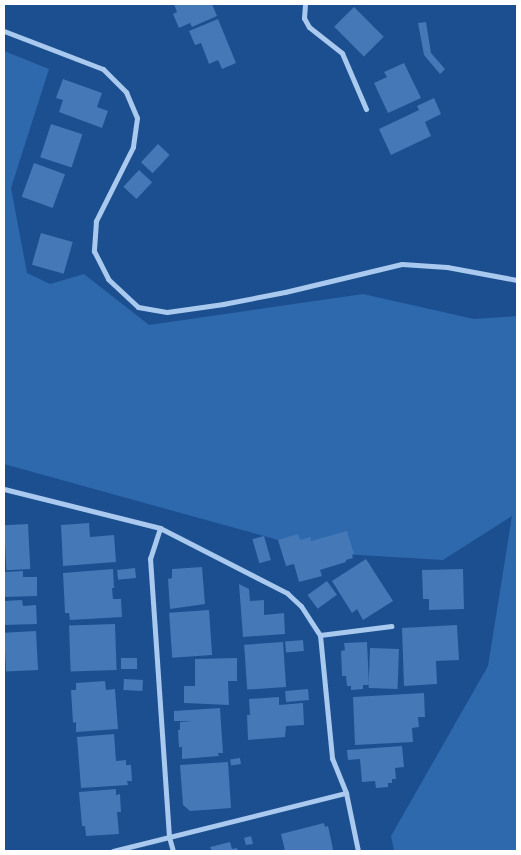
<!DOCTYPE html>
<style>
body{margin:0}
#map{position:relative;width:521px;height:855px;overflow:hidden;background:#1b4f8f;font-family:"Open Sans",sans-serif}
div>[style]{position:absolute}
.green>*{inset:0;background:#2e69ad}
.building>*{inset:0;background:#4478b7;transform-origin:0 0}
.minor>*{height:5px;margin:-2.5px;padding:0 2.5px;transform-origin:2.5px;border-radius:2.5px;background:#a9c9ee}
span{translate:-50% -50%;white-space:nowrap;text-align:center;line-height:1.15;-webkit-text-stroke:4.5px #1b4f8f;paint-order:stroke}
.frame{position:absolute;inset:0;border:5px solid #fff;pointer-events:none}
</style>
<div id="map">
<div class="green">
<i style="clip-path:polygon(4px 51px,49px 69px,11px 188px,27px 273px,50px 284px,84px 274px,149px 325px,363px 294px,474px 319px,517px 316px,517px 851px,394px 851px,391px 836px,488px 666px,512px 516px,443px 560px,325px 553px,4px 464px)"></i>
</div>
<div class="building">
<i style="clip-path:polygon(174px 4px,212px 4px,217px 16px,192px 27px,190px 23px,179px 28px,173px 14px,177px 12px)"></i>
<i style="left:354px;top:7px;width:42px;height:28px;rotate:45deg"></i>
<i style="clip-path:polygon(218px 19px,236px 63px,222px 69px,218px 60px,209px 64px,201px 43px,195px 45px,189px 31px)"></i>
<i style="clip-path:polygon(426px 22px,431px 53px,445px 69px,440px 74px,424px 55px,418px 23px)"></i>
<i style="clip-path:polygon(404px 63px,421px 98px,388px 113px,374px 83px,387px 77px,384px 72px)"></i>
<i style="clip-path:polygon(63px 79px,102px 93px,97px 107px,108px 111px,102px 128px,59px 112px,63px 100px,56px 98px)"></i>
<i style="clip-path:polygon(434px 98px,441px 114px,425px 122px,431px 136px,391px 155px,379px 129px,419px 110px,417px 106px)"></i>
<i style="left:51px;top:124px;width:33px;height:35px;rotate:18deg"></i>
<i style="left:158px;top:144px;width:16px;height:25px;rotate:43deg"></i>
<i style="left:34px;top:163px;width:33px;height:36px;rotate:20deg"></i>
<i style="left:139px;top:170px;width:18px;height:23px;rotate:43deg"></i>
<i style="left:41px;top:233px;width:33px;height:33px;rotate:16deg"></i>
<i style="clip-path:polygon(89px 523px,90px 537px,114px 535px,116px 562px,63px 566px,61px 525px)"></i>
<i style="left:28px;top:524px;width:45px;height:24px;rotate:87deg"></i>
<i style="clip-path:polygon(347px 531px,354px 554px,352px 555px,353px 558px,346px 560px,346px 562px,320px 570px,322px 576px,299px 582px,294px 564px,286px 566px,278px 540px,298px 534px,300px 540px,311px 537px,311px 541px)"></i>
<i style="left:264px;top:536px;width:25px;height:12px;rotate:74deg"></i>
<i style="clip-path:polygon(366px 559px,393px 601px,363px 620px,357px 609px,352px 613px,332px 581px)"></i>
<i style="clip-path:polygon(202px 567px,205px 604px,170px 609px,168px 579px,172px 578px,172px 569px)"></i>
<i style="left:135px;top:568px;width:10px;height:18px;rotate:84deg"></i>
<i style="clip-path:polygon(113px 569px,114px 588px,112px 588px,113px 599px,121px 599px,122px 617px,70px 620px,69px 613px,65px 613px,63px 573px)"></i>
<i style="clip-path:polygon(463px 569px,464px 609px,429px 610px,429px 599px,423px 599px,422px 570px)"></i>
<i style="clip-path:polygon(23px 571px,23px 577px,37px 577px,37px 596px,4px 597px,4px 572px)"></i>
<i style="left:327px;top:581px;width:17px;height:24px;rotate:54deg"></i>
<i style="clip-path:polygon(239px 584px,249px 589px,250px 601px,264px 600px,264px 615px,284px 613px,285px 634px,243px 637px)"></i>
<i style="clip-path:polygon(22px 600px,23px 606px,36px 605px,37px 624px,4px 625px,4px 601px)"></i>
<i style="left:209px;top:610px;width:45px;height:40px;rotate:86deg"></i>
<i style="left:115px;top:624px;width:46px;height:46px;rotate:88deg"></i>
<i style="clip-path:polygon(457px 625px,459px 660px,436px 661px,437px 684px,404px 686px,402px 628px)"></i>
<i style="left:36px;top:631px;width:39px;height:32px;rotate:87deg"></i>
<i style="left:303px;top:640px;width:11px;height:18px;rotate:85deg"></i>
<i style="left:283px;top:642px;width:45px;height:39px;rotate:86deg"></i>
<i style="clip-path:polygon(367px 642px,369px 685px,363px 685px,363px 689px,351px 690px,351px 686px,347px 686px,346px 676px,342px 676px,341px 651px,345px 650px,344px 643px)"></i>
<i style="left:370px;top:648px;width:29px;height:40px;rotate:2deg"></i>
<i style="left:121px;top:658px;width:16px;height:11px"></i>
<i style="clip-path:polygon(237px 658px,237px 681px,228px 681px,229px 705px,184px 703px,184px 686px,195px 686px,195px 659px)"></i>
<i style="left:124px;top:679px;width:19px;height:11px;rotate:3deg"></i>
<i style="clip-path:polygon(105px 681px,106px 690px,115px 689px,118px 729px,76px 732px,76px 722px,73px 723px,71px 690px,76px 690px,76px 683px)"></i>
<i style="left:308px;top:689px;width:11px;height:23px;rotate:85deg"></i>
<i style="clip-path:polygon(424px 693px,425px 717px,418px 717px,419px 727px,412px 728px,413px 742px,355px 745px,353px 697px)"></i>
<i style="clip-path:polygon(279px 697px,279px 705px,303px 703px,304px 725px,286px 726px,285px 737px,248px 740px,247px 715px,250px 715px,249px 699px)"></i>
<i style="clip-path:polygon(220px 708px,223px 753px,218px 753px,219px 756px,182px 759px,182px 747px,179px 747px,178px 730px,180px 730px,180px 722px,192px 721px,174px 721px,174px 711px)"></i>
<i style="clip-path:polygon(114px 734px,116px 761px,126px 760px,126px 765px,131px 765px,132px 781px,127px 781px,128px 785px,81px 788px,77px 737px)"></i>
<i style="clip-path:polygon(402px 746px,404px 767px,395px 768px,396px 779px,392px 779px,392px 783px,388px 783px,388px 787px,376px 788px,375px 781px,362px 782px,360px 759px,348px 760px,347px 750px)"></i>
<i style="left:240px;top:758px;width:6px;height:10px;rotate:81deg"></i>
<i style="clip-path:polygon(228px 762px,231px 808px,190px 811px,183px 805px,180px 765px)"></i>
<i style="clip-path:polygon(116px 789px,116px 795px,120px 794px,121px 812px,117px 812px,119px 834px,86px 836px,85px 826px,82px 826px,79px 792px)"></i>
<i style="clip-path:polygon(324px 823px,325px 827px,328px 826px,333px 849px,331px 851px,285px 851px,281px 834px)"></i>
<i style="clip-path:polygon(251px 836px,253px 844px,246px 845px,244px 838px)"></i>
<i style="clip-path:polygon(230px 842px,232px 849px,237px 848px,238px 851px,212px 851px,210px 847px)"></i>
</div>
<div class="minor">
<i style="left:305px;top:4px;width:14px;rotate:94deg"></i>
<i style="left:304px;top:18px;width:10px;rotate:61deg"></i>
<i style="left:309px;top:27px;width:42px;rotate:38.2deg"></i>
<i style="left:342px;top:53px;width:61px;rotate:66.8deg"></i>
<i style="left:4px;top:31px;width:106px;rotate:21deg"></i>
<i style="left:103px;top:69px;width:33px;rotate:45deg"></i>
<i style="left:126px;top:92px;width:28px;rotate:67deg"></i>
<i style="left:137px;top:118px;width:29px;rotate:98deg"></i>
<i style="left:133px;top:147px;width:83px;rotate:116.6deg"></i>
<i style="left:96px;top:221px;width:30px;rotate:94deg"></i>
<i style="left:94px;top:251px;width:31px;rotate:63deg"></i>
<i style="left:108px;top:279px;width:41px;rotate:43deg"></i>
<i style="left:138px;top:307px;width:29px;rotate:10deg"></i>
<i style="left:167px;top:312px;width:57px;rotate:-8.1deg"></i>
<i style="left:223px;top:304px;width:63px;rotate:-11deg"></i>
<i style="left:285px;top:292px;width:120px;rotate:-13.5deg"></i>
<i style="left:402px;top:264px;width:45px;rotate:3.8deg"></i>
<i style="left:447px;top:267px;width:71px;rotate:10.5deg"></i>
<i style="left:4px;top:489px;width:161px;rotate:14deg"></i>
<i style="left:160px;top:528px;width:143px;rotate:27.1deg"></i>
<i style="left:287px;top:593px;width:19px;rotate:43deg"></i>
<i style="left:301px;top:606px;width:35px;rotate:57deg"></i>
<i style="left:320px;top:635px;width:124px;rotate:84.4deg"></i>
<i style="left:332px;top:758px;width:38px;rotate:68deg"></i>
<i style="left:346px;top:793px;width:59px;rotate:78.3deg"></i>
<i style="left:160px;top:528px;width:32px;rotate:108deg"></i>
<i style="left:150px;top:558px;width:280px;rotate:86.1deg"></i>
<i style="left:169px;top:837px;width:15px;rotate:74deg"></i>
<i style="left:320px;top:635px;width:72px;rotate:-7.2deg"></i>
<i style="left:113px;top:851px;width:240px;rotate:-14deg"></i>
</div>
<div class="frame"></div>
</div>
